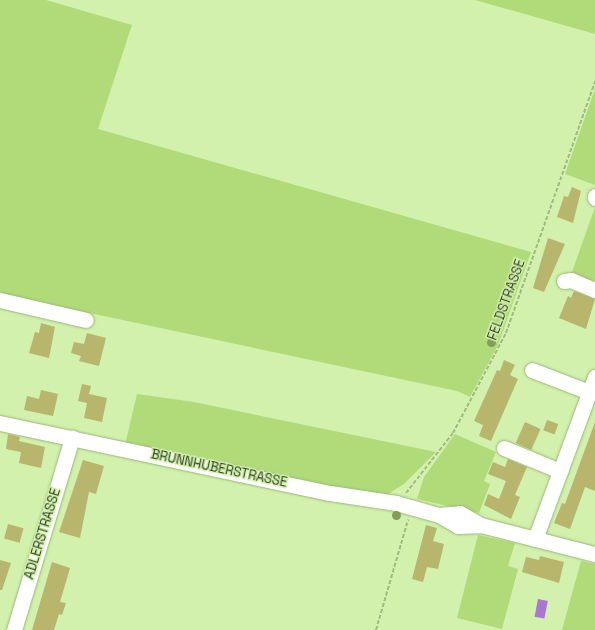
<!DOCTYPE html>
<style>
body{margin:0}
#map{position:relative;width:595px;height:630px;overflow:hidden;background:#d1f1ac;font-family:"Space Grotesk",sans-serif}
div>[style]{position:absolute}
.green>*{inset:0;background:#b1db79}
.water>*{inset:0;background:#a977d3;transform-origin:0 0}
.building>*{inset:0;background:#b7b66c;transform-origin:0 0}
.path>*{height:2px;margin-top:-1px;transform-origin:0;background:repeating-linear-gradient(90deg,#a0ba82 0 4px,transparent 0 6px)}
.roads{filter:drop-shadow(0 0 1px #9ab775) drop-shadow(0 0 1px #9ab775)}
.minor>*{height:15px;margin:-7.5px;padding:0 7.5px;transform-origin:7.5px;border-radius:7.5px;background:#fff}
.trees>*{width:9px;height:9px;margin:-4.5px;border-radius:50%;background:#819e57}
span{translate:-50% -50%;white-space:nowrap;text-align:center;line-height:1.15;-webkit-text-stroke:3px #d1f1ac;paint-order:stroke}
.street-label{font-size:13px;color:#323f23}
</style>
<div id="map">
<div class="green">
<i style="clip-path:polygon(0 0,46px 0,132px 25px,98px 129px,531px 252px,498px 345px,470px 397px,457px 391px,0 294px)"></i>
<i style="clip-path:polygon(475px 0,595px 0,595px 34px)"></i>
<i style="clip-path:polygon(595px 89px,595px 185px,565px 174px)"></i>
<i style="clip-path:polygon(595px 207px,595px 286px,571px 275px)"></i>
<i style="clip-path:polygon(137px 394px,194px 402px,436px 452px,404px 484px,388px 494px,377px 496px,125px 445px)"></i>
<i style="clip-path:polygon(455px 434px,496px 452px,484px 481px,490px 484px,479px 513px,417px 499px,424px 477px)"></i>
<i style="clip-path:polygon(478px 535px,515px 543px,508px 566px,518px 569px,502px 629px,457px 618px)"></i>
<i style="clip-path:polygon(581px 561px,595px 564px,595px 630px,562px 630px)"></i>
</div>
<div class="water">
<i style="left:538px;top:599px;width:10px;height:18px;rotate:11deg"></i>
</div>
<div class="building">
<i style="clip-path:polygon(572px 187px,581px 191px,573px 223px,557px 217px,564px 196px,568px 197px)"></i>
<i style="clip-path:polygon(548px 238px,565px 244px,544px 292px,533px 288px)"></i>
<i style="clip-path:polygon(574px 291px,595px 299px,586px 329px,559px 318px,568px 296px,571px 298px)"></i>
<i style="clip-path:polygon(41px 323px,55px 327px,49px 358px,29px 353px,35px 332px,39px 333px)"></i>
<i style="clip-path:polygon(87px 333px,106px 338px,99px 366px,79px 361px,81px 356px,71px 353px,74px 342px,84px 344px)"></i>
<i style="clip-path:polygon(504px 360px,515px 365px,510px 375px,518px 379px,491px 441px,479px 436px,483px 425px,474px 421px,497px 370px,500px 371px)"></i>
<i style="clip-path:polygon(82px 384px,91px 386px,89px 394px,107px 398px,102px 422px,84px 418px,87px 403px,78px 401px)"></i>
<i style="clip-path:polygon(41px 390px,58px 394px,53px 416px,24px 410px,27px 396px,39px 399px)"></i>
<i style="left:547px;top:420px;width:12px;height:11px;rotate:20deg"></i>
<i style="left:525px;top:422px;width:17px;height:23px;rotate:24deg"></i>
<i style="clip-path:polygon(595px 422px,595px 491px,585px 487px,570px 529px,554px 523px,562px 503px,565px 504px)"></i>
<i style="clip-path:polygon(8px 434px,20px 437px,19px 441px,45px 447px,41px 468px,19px 463px,21px 452px,6px 449px)"></i>
<i style="clip-path:polygon(508px 459px,527px 467px,515px 495px,520px 497px,511px 519px,484px 505px,488px 494px,499px 499px,506px 481px,488px 474px,493px 462px,505px 467px)"></i>
<i style="clip-path:polygon(83px 460px,104px 466px,96px 494px,89px 492px,80px 538px,59px 532px)"></i>
<i style="left:8px;top:524px;width:16px;height:15px;rotate:15deg"></i>
<i style="clip-path:polygon(426px 525px,437px 528px,433px 541px,444px 544px,438px 569px,427px 567px,423px 582px,412px 579px)"></i>
<i style="clip-path:polygon(540px 556px,564px 562px,559px 583px,522px 572px,526px 557px,539px 560px)"></i>
<i style="clip-path:polygon(0 560px,11px 563px,2px 590px,0 590px)"></i>
<i style="clip-path:polygon(52px 562px,70px 568px,60px 602px,66px 603px,62px 615px,59px 614px,54px 630px,32px 630px)"></i>
</div>
<div class="path">
<i style="left:406px;top:493px;width:76px;rotate:-51.9deg"></i>
<i style="left:453px;top:433px;width:113px;rotate:-62.1deg"></i>
<i style="left:506px;top:333px;width:267px;rotate:-70.5deg"></i>
<i style="left:376px;top:630px;width:115px;rotate:-73.8deg"></i>
</div>
<div class="roads">
<div class="minor">
<i style="left:595px;top:196px;width:2px;rotate:90deg"></i>
<i style="left:564px;top:281px;width:7px;rotate:-8deg"></i>
<i style="left:571px;top:280px;width:26px;rotate:23deg"></i>
<i style="left:0;top:300px;width:88px;rotate:13.1deg"></i>
<i style="left:532px;top:370px;width:61px;rotate:21.1deg"></i>
<i style="left:0;top:423px;width:337px;rotate:12deg"></i>
<i style="left:330px;top:493px;width:67px;rotate:8.6deg"></i>
<i style="left:396px;top:503px;width:45px;rotate:15.6deg"></i>
<i style="left:439px;top:515px;width:22px;rotate:30deg"></i>
<i style="left:458px;top:526px;width:23px;rotate:-2deg"></i>
<i style="left:481px;top:525px;width:118px;rotate:14.3deg"></i>
<i style="left:504px;top:448px;width:61px;rotate:22.3deg"></i>
<i style="left:439px;top:515px;width:21px;rotate:-5deg"></i>
<i style="left:460px;top:513px;width:24px;rotate:30deg"></i>
<i style="left:535px;top:539px;width:173px;rotate:-69.7deg"></i>
<i style="left:14px;top:630px;width:201px;rotate:-73.2deg"></i>
</div>
</div>
<div class="trees">
<i style="left:491px;top:342px"></i>
<i style="left:396px;top:515px"></i>
</div>
<div class="street-label">
<span style="left:507px;top:300px;rotate:-70deg">FELDSTRASSE</span>
<span style="left:219px;top:469px;rotate:12deg">BRUNNHUBERSTRASSE</span>
<span style="left:43px;top:534px;rotate:-73deg">ADLERSTRASSE</span>
</div>
</div>
